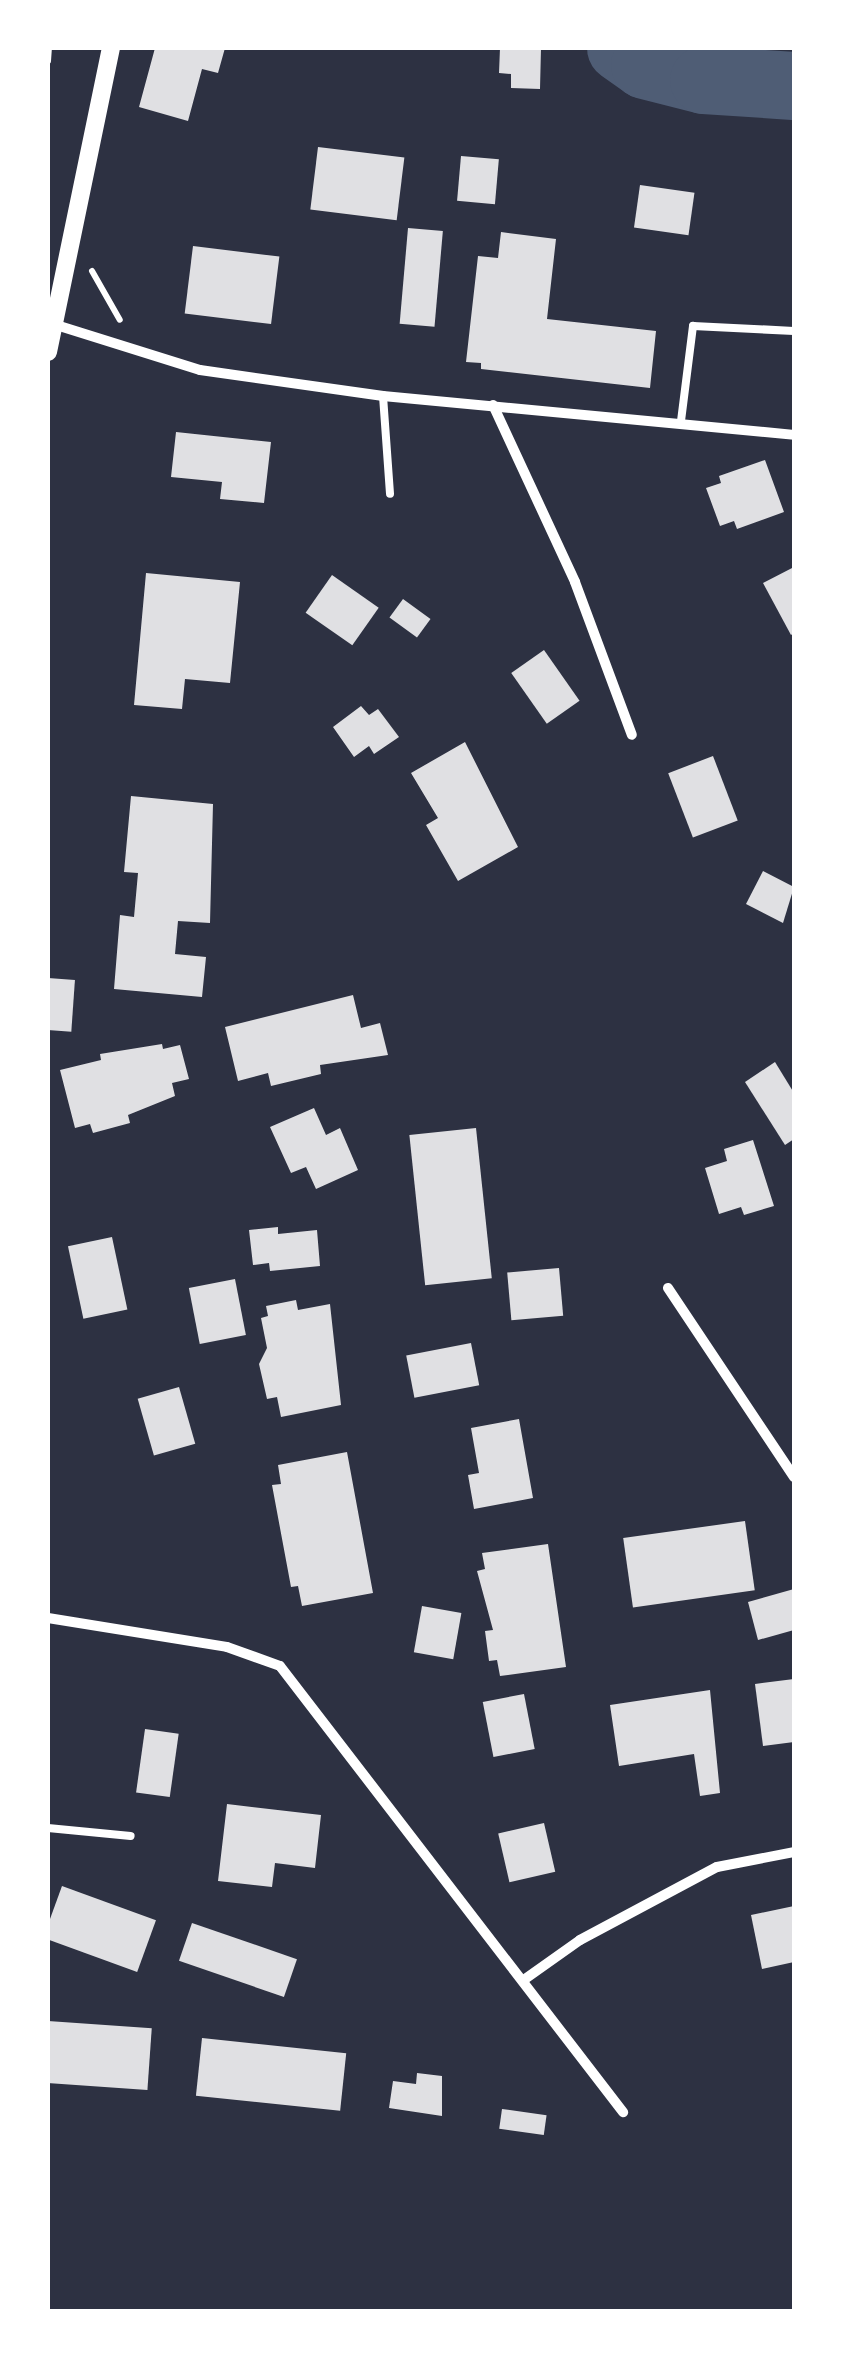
<!DOCTYPE html>
<style>
body{margin:0}
#map{position:relative;width:842px;height:2359px;overflow:hidden;background:#2d3142;font-family:Signika,sans-serif}
div>[style]{position:absolute}
.river>*{height:68px;margin:-34px;padding:0 34px;transform-origin:34px;border-radius:34px;background:#4f5d75}
.building>*{inset:0;background:#e0e0e3;transform-origin:0 0}
.path>*{height:6px;margin:-3px;padding:0 3px;transform-origin:3px;border-radius:3px;background:#fff}
.service>*{height:8px;margin:-4px;padding:0 4px;transform-origin:4px;border-radius:4px;background:#fff}
.minor>*{height:10px;margin:-5px;padding:0 5px;transform-origin:5px;border-radius:5px;background:#fff}
.tertiary>*{height:18px;margin:-9px;padding:0 9px;transform-origin:9px;border-radius:9px;background:#fff}
span{translate:-50% -50%;white-space:nowrap;text-align:center;line-height:1.15;-webkit-text-stroke:8px #fff;paint-order:stroke}
.frame{position:absolute;inset:0;border:50px solid #fff;pointer-events:none}
</style>
<div id="map">
<div class="river">
<i style="left:621px;top:48px;width:29px;rotate:35deg"></i>
<i style="left:645px;top:65px;width:61px;rotate:14.3deg"></i>
<i style="left:704px;top:80px;width:90px;rotate:3.8deg"></i>
</div>
<div class="building">
<i style="clip-path:polygon(155px 48px,225px 48px,218px 73px,202px 69px,188px 121px,139px 107px)"></i>
<i style="clip-path:polygon(500px 48px,541px 48px,540px 89px,511px 88px,511px 74px,499px 73px)"></i>
<i style="left:318px;top:147px;width:87px;height:63px;rotate:7deg"></i>
<i style="left:461px;top:156px;width:38px;height:45px;rotate:5deg"></i>
<i style="left:640px;top:185px;width:55px;height:43px;rotate:8deg"></i>
<i style="left:408px;top:228px;width:35px;height:96px;rotate:5deg"></i>
<i style="clip-path:polygon(501px 232px,556px 239px,547px 319px,656px 331px,650px 388px,481px 369px,481px 363px,466px 362px,478px 256px,498px 258px)"></i>
<i style="left:193px;top:246px;width:87px;height:68px;rotate:7deg"></i>
<i style="clip-path:polygon(176px 432px,271px 442px,264px 503px,220px 499px,222px 482px,171px 477px)"></i>
<i style="clip-path:polygon(765px 460px,784px 512px,737px 529px,734px 521px,720px 526px,706px 488px,721px 483px,719px 476px)"></i>
<i style="clip-path:polygon(794px 567px,794px 633px,791px 635px,763px 583px)"></i>
<i style="clip-path:polygon(146px 573px,240px 582px,230px 683px,185px 679px,182px 709px,134px 705px)"></i>
<i style="left:332px;top:575px;width:57px;height:46px;rotate:35deg"></i>
<i style="left:403px;top:599px;width:34px;height:23px;rotate:36deg"></i>
<i style="left:544px;top:650px;width:62px;height:40px;rotate:55deg"></i>
<i style="clip-path:polygon(361px 706px,369px 715px,378px 709px,399px 737px,374px 754px,369px 746px,354px 757px,333px 727px)"></i>
<i style="clip-path:polygon(465px 742px,518px 847px,458px 881px,426px 825px,438px 818px,411px 773px)"></i>
<i style="left:713px;top:756px;width:69px;height:48px;rotate:69deg"></i>
<i style="clip-path:polygon(131px 796px,213px 804px,210px 923px,178px 921px,175px 954px,206px 957px,202px 997px,114px 989px,120px 915px,134px 917px,138px 873px,124px 872px)"></i>
<i style="clip-path:polygon(763px 871px,794px 887px,783px 923px,746px 904px)"></i>
<i style="left:48px;top:978px;width:27px;height:52px;rotate:4deg"></i>
<i style="clip-path:polygon(353px 995px,361px 1028px,380px 1023px,388px 1055px,320px 1065px,321px 1074px,271px 1086px,268px 1073px,238px 1081px,225px 1027px)"></i>
<i style="clip-path:polygon(162px 1044px,163px 1049px,180px 1045px,189px 1079px,172px 1083px,175px 1096px,128px 1115px,130px 1123px,93px 1133px,90px 1124px,75px 1128px,60px 1070px,101px 1060px,100px 1054px)"></i>
<i style="clip-path:polygon(775px 1062px,794px 1093px,794px 1139px,785px 1145px,745px 1082px)"></i>
<i style="clip-path:polygon(314px 1108px,326px 1135px,340px 1128px,358px 1170px,316px 1189px,306px 1167px,291px 1173px,270px 1127px)"></i>
<i style="left:476px;top:1128px;width:151px;height:67px;rotate:84deg"></i>
<i style="clip-path:polygon(753px 1140px,774px 1206px,744px 1215px,741px 1207px,719px 1214px,705px 1168px,727px 1161px,724px 1149px)"></i>
<i style="clip-path:polygon(278px 1227px,278px 1234px,317px 1230px,320px 1266px,270px 1271px,269px 1263px,253px 1265px,249px 1230px)"></i>
<i style="left:112px;top:1237px;width:74px;height:45px;rotate:78deg"></i>
<i style="left:559px;top:1268px;width:48px;height:52px;rotate:85deg"></i>
<i style="left:235px;top:1279px;width:57px;height:47px;rotate:79deg"></i>
<i style="clip-path:polygon(296px 1300px,298px 1310px,330px 1304px,341px 1405px,281px 1417px,277px 1397px,267px 1399px,259px 1364px,267px 1348px,261px 1318px,268px 1316px,266px 1306px)"></i>
<i style="left:471px;top:1343px;width:43px;height:66px;rotate:79deg"></i>
<i style="left:179px;top:1387px;width:59px;height:43px;rotate:74deg"></i>
<i style="clip-path:polygon(519px 1419px,533px 1498px,474px 1509px,468px 1475px,479px 1473px,471px 1428px)"></i>
<i style="clip-path:polygon(347px 1452px,373px 1593px,302px 1606px,298px 1586px,291px 1587px,272px 1485px,281px 1484px,278px 1465px)"></i>
<i style="left:745px;top:1521px;width:70px;height:123px;rotate:82deg"></i>
<i style="clip-path:polygon(548px 1544px,566px 1667px,500px 1676px,497px 1660px,489px 1661px,485px 1631px,493px 1630px,477px 1571px,485px 1569px,482px 1553px)"></i>
<i style="clip-path:polygon(794px 1589px,794px 1630px,758px 1640px,748px 1602px)"></i>
<i style="left:422px;top:1606px;width:40px;height:47px;rotate:10deg"></i>
<i style="clip-path:polygon(794px 1679px,794px 1742px,763px 1746px,755px 1684px)"></i>
<i style="clip-path:polygon(710px 1690px,720px 1793px,700px 1796px,694px 1754px,619px 1766px,610px 1705px)"></i>
<i style="left:524px;top:1694px;width:56px;height:42px;rotate:79deg"></i>
<i style="left:145px;top:1729px;width:34px;height:64px;rotate:8deg"></i>
<i style="clip-path:polygon(227px 1804px,321px 1815px,315px 1868px,275px 1863px,272px 1887px,218px 1881px)"></i>
<i style="left:544px;top:1823px;width:50px;height:47px;rotate:77deg"></i>
<i style="left:62px;top:1886px;width:100px;height:55px;rotate:20deg"></i>
<i style="clip-path:polygon(794px 1906px,794px 1962px,762px 1969px,751px 1915px)"></i>
<i style="left:192px;top:1923px;width:111px;height:40px;rotate:19deg"></i>
<i style="left:48px;top:2021px;width:104px;height:62px;rotate:4deg"></i>
<i style="left:202px;top:2038px;width:145px;height:58px;rotate:6deg"></i>
<i style="clip-path:polygon(417px 2073px,442px 2076px,442px 2116px,389px 2108px,393px 2081px,416px 2084px)"></i>
<i style="left:502px;top:2109px;width:45px;height:20px;rotate:8deg"></i>
</div>
<div class="path">
<i style="left:48px;top:61px;width:13px;rotate:-86deg"></i>
<i style="left:92px;top:271px;width:56px;rotate:60.3deg"></i>
</div>
<div class="service">
<i style="left:383px;top:396px;width:98px;rotate:85.9deg"></i>
<i style="left:681px;top:421px;width:96px;rotate:-82.8deg"></i>
<i style="left:693px;top:326px;width:101px;rotate:2.8deg"></i>
<i style="left:48px;top:1828px;width:83px;rotate:5.5deg"></i>
</div>
<div class="minor">
<i style="left:53px;top:324px;width:154px;rotate:17.4deg"></i>
<i style="left:200px;top:370px;width:185px;rotate:8.1deg"></i>
<i style="left:383px;top:396px;width:413px;rotate:5.4deg"></i>
<i style="left:493px;top:405px;width:195px;rotate:65.1deg"></i>
<i style="left:575px;top:582px;width:163px;rotate:69.6deg"></i>
<i style="left:668px;top:1288px;width:227px;rotate:56.3deg"></i>
<i style="left:48px;top:1618px;width:181px;rotate:9.2deg"></i>
<i style="left:227px;top:1647px;width:56px;rotate:19.7deg"></i>
<i style="left:280px;top:1666px;width:563px;rotate:52.44deg"></i>
<i style="left:525px;top:1979px;width:67px;rotate:-35.3deg"></i>
<i style="left:580px;top:1940px;width:155px;rotate:-28.1deg"></i>
<i style="left:717px;top:1867px;width:78px;rotate:-11deg"></i>
</div>
<div class="tertiary">
<i style="left:48px;top:352px;width:310px;rotate:-78.3deg"></i>
</div>
<div class="frame"></div>
</div>
